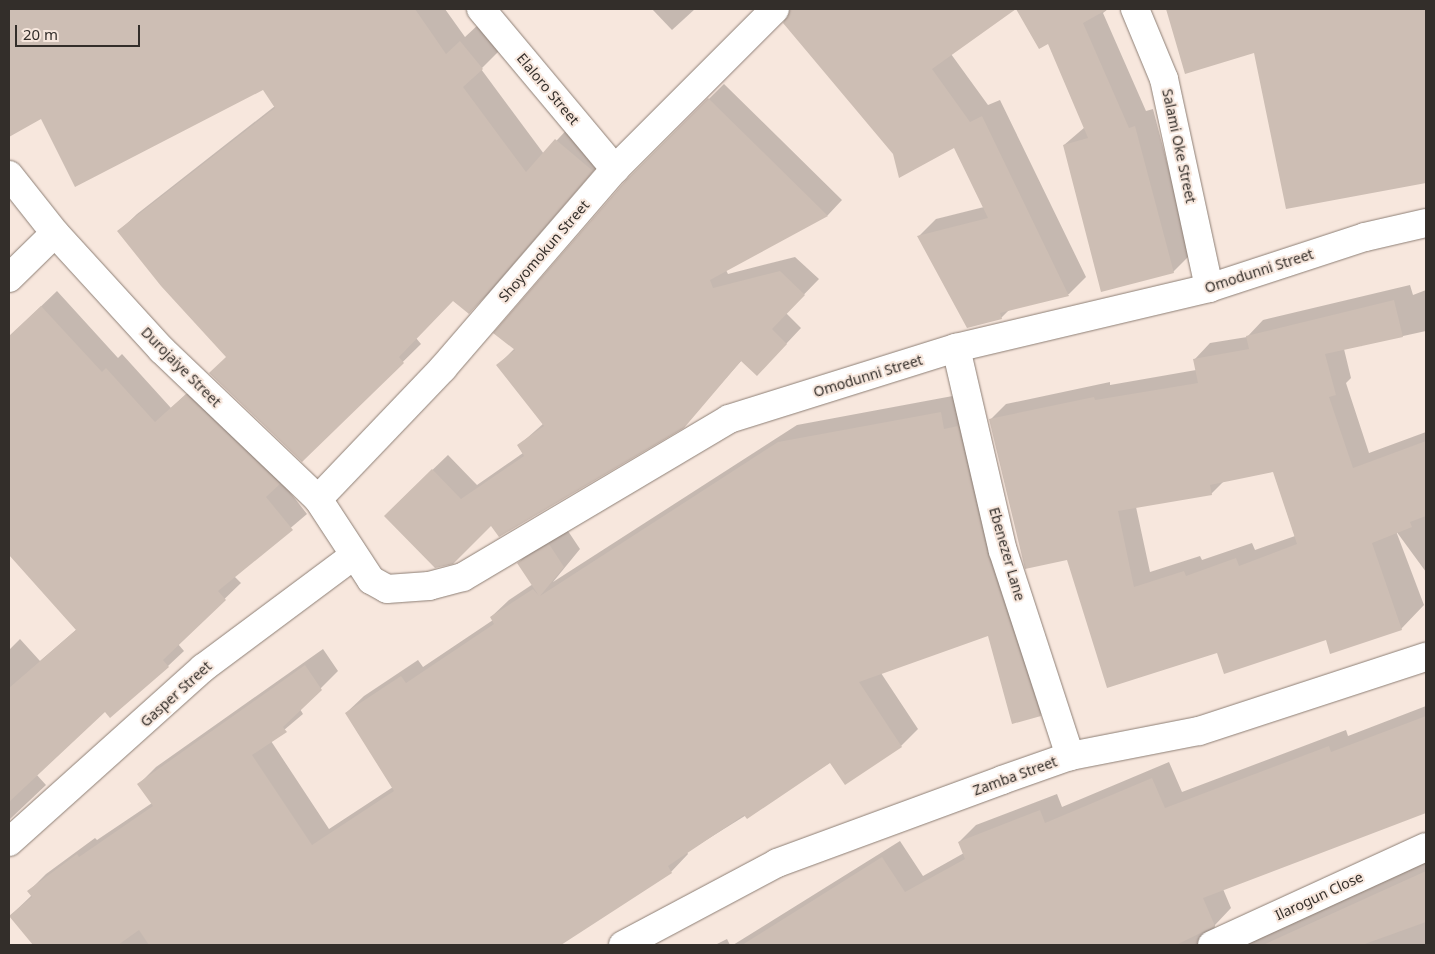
<!DOCTYPE html>
<style>
body{margin:0}
#map{position:relative;width:1435px;height:954px;overflow:hidden;background:#f7e7dd;font-family:"Noto Sans",sans-serif}
div>[style]{position:absolute}
.shadow>*{inset:0;background:#0003}
.building>*{inset:0;background:#cdbeb4}
.roads{filter:drop-shadow(0 0 1px #8d7f75) drop-shadow(0 0 1px #8d7f75)}
.street>*{height:28px;margin:-14px;padding:0 14px;transform-origin:14px;border-radius:14px;background:#fff}
span{translate:-50% -50%;white-space:nowrap;text-align:center;line-height:1.15;-webkit-text-stroke:4px #f7e7dd;paint-order:stroke}
.street-label{font-size:14px;color:#332e2a}
.frame{position:absolute;inset:0;border:10px solid #332e2a;pointer-events:none}
.scale{position:absolute;left:15px;top:25px;width:125px;height:22px;box-sizing:border-box;border:2px solid #332e2a;border-top:0;padding-left:6px;font-size:15px;line-height:18px;white-space:nowrap;color:#332e2a;-webkit-text-stroke:4px #f7e7dd;paint-order:stroke}
</style>
<div id="map">
<div class="shadow">
<i style="clip-path:polygon(9px 9px,445px 9px,465px 37px,479px 24px,500px 50px,481px 69px,544px 154px,574px 122px,610px 152px,487px 295px,469px 313px,453px 300px,416px 338px,421px 344px,302px 461px,227px 357px,119px 231px,137px 214px,275px 106px,264px 88px,41px 117px,15px 132px,9px 120px)"></i>
<i style="clip-path:polygon(652px 9px,695px 9px,672px 30px)"></i>
<i style="clip-path:polygon(799px 9px,1014px 9px,951px 54px,988px 105px,1000px 100px,1086px 277px,1069px 294px,1010px 309px,1001px 318px,919px 236px,936px 219px,984px 207px,955px 146px,894px 154px,785px 23px)"></i>
<i style="clip-path:polygon(1017px 9px,1108px 9px,1103px 13px,1146px 111px,1153px 109px,1191px 254px,1173px 272px,1064px 145px,1085px 127px,1049px 42px,1040px 48px)"></i>
<i style="clip-path:polygon(1167px 9px,1426px 9px,1426px 181px,1287px 208px,1255px 52px,1186px 72px)"></i>
<i style="clip-path:polygon(724px 84px,842px 200px,828px 215px,726px 270px,728px 274px,795px 257px,819px 279px,786px 313px,801px 328px,772px 359px,742px 360px,683px 426px,491px 524px,400px 501px,448px 455px,477px 485px,523px 453px,518px 446px,544px 423px,498px 365px,515px 348px,627px 180px)"></i>
<i style="clip-path:polygon(evenodd,1410px 285px,1413px 295px,1426px 290px,1426px 331px,1344px 349px,1351px 378px,1346px 383px,1369px 453px,1426px 432px,1426px 572px,1396px 531px,1424px 605px,1401px 629px,1218px 651px,1068px 559px,990px 420px,1006px 404px,1110px 382px,1110px 385px,1196px 370px,1194px 360px,1210px 343px,1247px 337px,1263px 320px,1410px 285px,1274px 470px,1295px 536px,1255px 550px,1252px 543px,1202px 560px,1200px 556px,1150px 572px,1136px 507px,1211px 494px,1224px 481px,1274px 470px)"></i>
<i style="clip-path:polygon(57px 291px,118px 358px,122px 354px,171px 408px,202px 380px,307px 514px,234px 576px,241px 583px,178px 644px,184px 651px,168px 666px,105px 710px,36px 774px,46px 785px,9px 820px,9px 650px,20px 639px,40px 661px,77px 629px,9px 553px,9px 337px)"></i>
<i style="clip-path:polygon(958px 395px,1057px 698px,1040px 715px,988px 634px,881px 673px,918px 729px,901px 746px,831px 762px,687px 852px,688px 854px,671px 872px,558px 945px,35px 945px,10px 916px,32px 895px,29px 891px,46px 874px,95px 838px,97px 840px,152px 803px,139px 784px,156px 767px,323px 649px,338px 671px,300px 709px,303px 714px,271px 741px,329px 829px,393px 787px,346px 713px,364px 696px,418px 660px,423px 667px,493px 620px,491px 617px,509px 600px,533px 584px,518px 563px,535px 546px,566px 528px,580px 549px,553px 582px,797px 425px)"></i>
<i style="clip-path:polygon(1426px 706px,1426px 812px,1223px 889px,1231px 908px,1215px 925px,1214px 935px,1244px 939px,1247px 944px,1426px 862px,1426px 945px,733px 945px,900px 841px,923px 876px,964px 853px,959px 842px,976px 825px,1057px 794px,1062px 807px,1169px 762px,1182px 792px,1346px 730px,1348px 736px)"></i>
<i style="clip-path:polygon(727px 939px,730px 945px,715px 945px)"></i>
</div>
<div class="building">
<i style="clip-path:polygon(9px 9px,415px 9px,446px 54px,460px 41px,483px 69px,463px 87px,526px 172px,555px 139px,593px 171px,469px 314px,453px 301px,399px 357px,404px 363px,302px 462px,209px 373px,226px 357px,161px 286px,117px 231px,275px 108px,263px 90px,75px 187px,41px 119px,9px 137px)"></i>
<i style="clip-path:polygon(790px 9px,1108px 9px,1083px 23px,1129px 128px,1135px 126px,1174px 273px,1101px 292px,1063px 145px,1088px 138px,1048px 44px,1039px 49px,1016px 9px,932px 69px,970px 122px,982px 116px,1069px 296px,1000px 313px,1002px 319px,967px 328px,917px 236px,988px 218px,954px 148px,899px 178px,893px 154px,783px 23px)"></i>
<i style="clip-path:polygon(1166px 9px,1426px 9px,1426px 183px,1286px 209px,1254px 53px,1185px 74px)"></i>
<i style="clip-path:polygon(708px 98px,828px 216px,710px 280px,713px 288px,780px 271px,805px 295px,772px 329px,787px 344px,757px 376px,741px 361px,684px 428px,499px 537px,491px 526px,453px 564px,435px 568px,384px 516px,432px 469px,461px 499px,524px 456px,517px 445px,544px 426px,496px 365px,515px 350px,493px 333px,626px 180px)"></i>
<i style="clip-path:polygon(evenodd,1394px 300px,1403px 337px,1325px 354px,1336px 395px,1329px 397px,1353px 468px,1426px 441px,1426px 516px,1410px 522px,1412px 527px,1372px 543px,1402px 630px,1330px 654px,1326px 640px,1224px 674px,1217px 653px,1107px 688px,1067px 560px,1025px 569px,989px 419px,1094px 397px,1095px 400px,1198px 383px,1193px 359px,1249px 349px,1246px 336px,1394px 300px,1273px 472px,1297px 544px,1239px 566px,1236px 558px,1186px 576px,1184px 571px,1134px 587px,1118px 511px,1212px 495px,1210px 485px,1273px 472px)"></i>
<i style="clip-path:polygon(41px 306px,102px 372px,106px 368px,155px 422px,186px 394px,280px 484px,266px 497px,293px 530px,218px 591px,226px 600px,163px 660px,169px 667px,110px 718px,105px 712px,9px 802px,9px 688px,76px 630px,9px 555px,9px 336px)"></i>
<i style="clip-path:polygon(941px 412px,944px 429px,958px 426px,988px 556px,1041px 716px,1012px 724px,988px 636px,859px 682px,902px 747px,845px 785px,830px 763px,747px 819px,744px 815px,668px 866px,672px 873px,561px 945px,149px 945px,139px 930px,118px 945px,33px 945px,9px 916px,32px 897px,27px 891px,77px 854px,79px 857px,153px 806px,137px 784px,305px 665px,322px 690px,283px 727px,287px 732px,252px 755px,312px 845px,394px 791px,345px 713px,401px 676px,406px 683px,494px 624px,490px 617px,533px 589px,539px 596px,517px 563px,549px 544px,564px 567px,540px 596px,778px 442px)"></i>
<i style="clip-path:polygon(1426px 716px,1426px 813px,1203px 898px,1215px 926px,1176px 945px,742px 945px,882px 857px,905px 892px,965px 859px,958px 842px,1040px 810px,1045px 823px,1152px 778px,1165px 808px,1329px 746px,1331px 752px)"></i>
<i style="clip-path:polygon(1426px 871px,1426px 922px,1362px 945px,1263px 945px)"></i>
</div>
<div class="roads">
<div class="street">
<i style="left:481px;top:9px;width:209px;rotate:50.1deg"></i>
<i style="left:1135px;top:9px;width:76px;rotate:67.5deg"></i>
<i style="left:1164px;top:79px;width:214px;rotate:77.8deg"></i>
<i style="left:9px;top:175px;width:74px;rotate:51.6deg"></i>
<i style="left:55px;top:233px;width:159px;rotate:47.6deg"></i>
<i style="left:162px;top:350px;width:216px;rotate:43.7deg"></i>
<i style="left:318px;top:499px;width:97px;rotate:56.8deg"></i>
<i style="left:371px;top:580px;width:18px;rotate:29deg"></i>
<i style="left:387px;top:589px;width:42px;rotate:-4.1deg"></i>
<i style="left:429px;top:586px;width:35px;rotate:-15deg"></i>
<i style="left:463px;top:577px;width:309px;rotate:-30.7deg"></i>
<i style="left:729px;top:419px;width:238px;rotate:-17.4deg"></i>
<i style="left:956px;top:348px;width:260px;rotate:-13.3deg"></i>
<i style="left:1209px;top:288px;width:164px;rotate:-18.1deg"></i>
<i style="left:1365px;top:237px;width:63px;rotate:-12.9deg"></i>
<i style="left:9px;top:278px;width:64px;rotate:-44.4deg"></i>
<i style="left:956px;top:348px;width:208px;rotate:77deg"></i>
<i style="left:1003px;top:551px;width:216px;rotate:71.9deg"></i>
<i style="left:318px;top:499px;width:181px;rotate:-46.3deg"></i>
<i style="left:443px;top:368px;width:263px;rotate:-49.2deg"></i>
<i style="left:615px;top:169px;width:226px;rotate:-45deg"></i>
<i style="left:9px;top:842px;width:261px;rotate:-41.9deg"></i>
<i style="left:203px;top:668px;width:187px;rotate:-36.7deg"></i>
<i style="left:623px;top:945px;width:174px;rotate:-28deg"></i>
<i style="left:777px;top:863px;width:240px;rotate:-20.2deg"></i>
<i style="left:1002px;top:780px;width:72px;rotate:-19.4deg"></i>
<i style="left:1070px;top:756px;width:131px;rotate:-11deg"></i>
<i style="left:1199px;top:731px;width:239px;rotate:-18.1deg"></i>
<i style="left:1212px;top:945px;width:235px;rotate:-24.6deg"></i>
</div>
</div>
<div class="street-label">
<span style="left:548px;top:89px;rotate:50deg">Elaloro Street</span>
<span style="left:1179px;top:146px;rotate:78deg">Salami Oke Street</span>
<span style="left:544px;top:251px;rotate:-49deg">Shoyomokun Street</span>
<span style="left:1259px;top:271px;rotate:-18deg">Omodunni Street</span>
<span style="left:181px;top:367px;rotate:45deg">Durojaiye Street</span>
<span style="left:868px;top:376px;rotate:-17deg">Omodunni Street</span>
<span style="left:1007px;top:554px;rotate:74deg">Ebenezer Lane</span>
<span style="left:176px;top:694px;rotate:-42deg">Gasper Street</span>
<span style="left:1015px;top:776px;rotate:-20deg">Zamba Street</span>
<span style="left:1319px;top:896px;rotate:-25deg">Ilarogun Close</span>
</div>
<div class="frame"></div>
<div class="scale">20 m</div>
</div>
